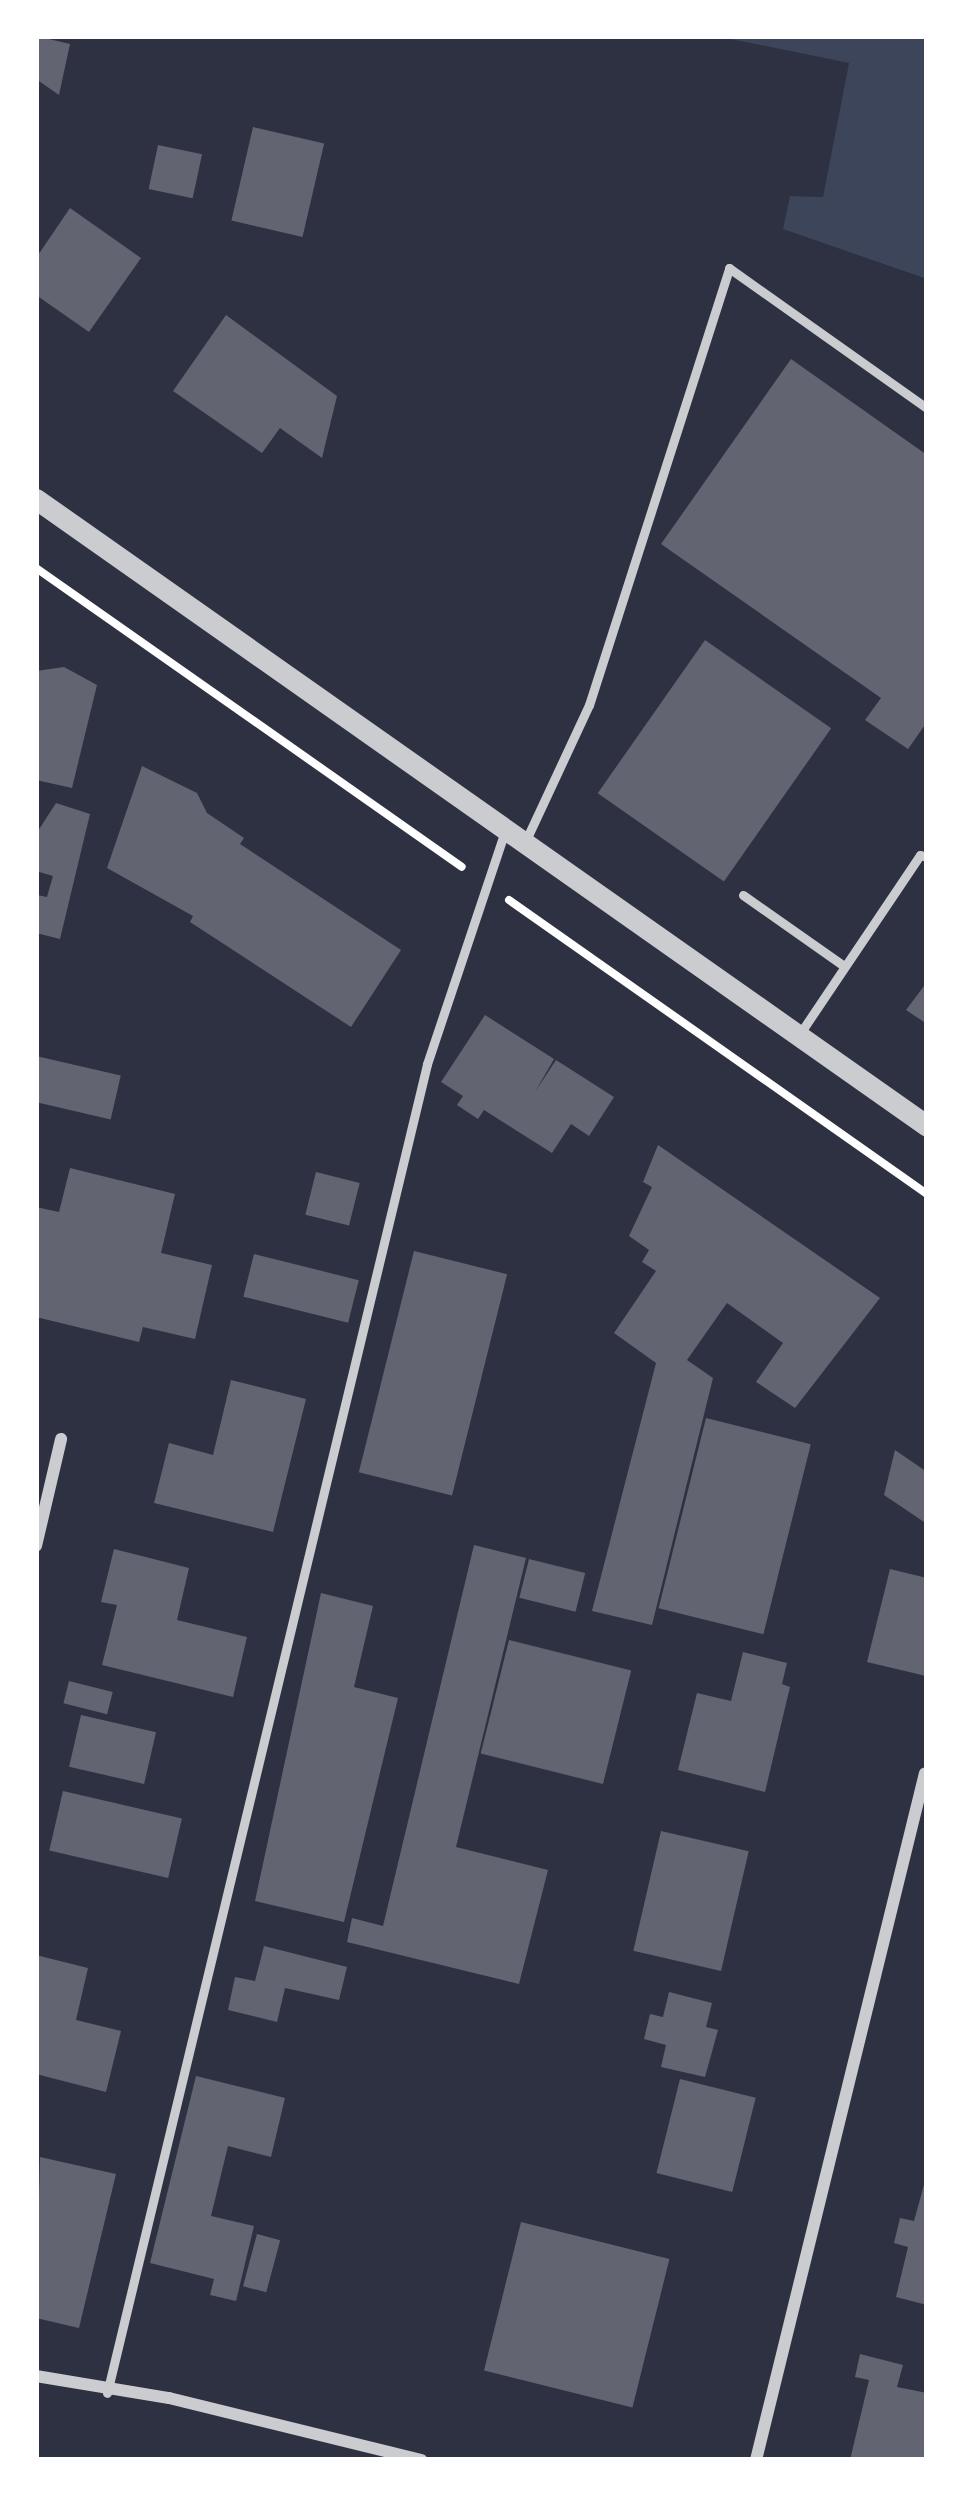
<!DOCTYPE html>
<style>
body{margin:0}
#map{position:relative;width:963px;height:2496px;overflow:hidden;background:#2d3142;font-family:Jost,sans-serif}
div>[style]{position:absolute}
.green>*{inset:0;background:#3c4559}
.building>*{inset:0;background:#626471;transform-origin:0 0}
.path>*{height:8px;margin:-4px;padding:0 4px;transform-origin:4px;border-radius:4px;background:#fff}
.service>*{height:9px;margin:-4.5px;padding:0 4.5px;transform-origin:4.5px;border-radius:4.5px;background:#caccd0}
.minor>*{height:12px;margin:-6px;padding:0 6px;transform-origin:6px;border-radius:6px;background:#caccd0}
.tertiary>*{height:21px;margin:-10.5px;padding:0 10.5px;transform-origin:10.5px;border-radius:10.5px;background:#caccd0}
span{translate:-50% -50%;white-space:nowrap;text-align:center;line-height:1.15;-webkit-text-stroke:12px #fff;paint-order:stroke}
.frame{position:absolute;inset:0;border:39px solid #fff;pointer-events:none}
</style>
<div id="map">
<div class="green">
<i style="clip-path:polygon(716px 36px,927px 36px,927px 279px,783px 229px,790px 196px,823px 197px,849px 63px)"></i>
</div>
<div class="building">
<i style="clip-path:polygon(36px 36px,70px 44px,59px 95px,36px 79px)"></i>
<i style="left:253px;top:127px;width:73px;height:96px;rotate:13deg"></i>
<i style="left:158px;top:145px;width:45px;height:45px;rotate:12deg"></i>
<i style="clip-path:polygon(70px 208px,141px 258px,89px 332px,36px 295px,36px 258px)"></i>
<i style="clip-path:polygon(226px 315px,337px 396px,322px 458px,280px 428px,262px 453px,173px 391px)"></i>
<i style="clip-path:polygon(791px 359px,927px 455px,927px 722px,908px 749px,865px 720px,881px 698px,661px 544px)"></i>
<i style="left:705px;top:640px;width:154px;height:187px;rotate:35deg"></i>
<i style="clip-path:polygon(64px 667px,97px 685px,72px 788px,36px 780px,36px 671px)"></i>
<i style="clip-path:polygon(142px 766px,197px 793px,207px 813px,244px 838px,240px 844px,401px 950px,351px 1027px,190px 922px,193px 916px,107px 868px)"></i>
<i style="clip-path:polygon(56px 803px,90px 814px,60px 939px,36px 933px,37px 895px,47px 897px,53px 876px,36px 871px,36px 834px)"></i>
<i style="clip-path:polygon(927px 982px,927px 1024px,906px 1010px)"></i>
<i style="clip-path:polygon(485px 1015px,554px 1059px,535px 1092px,556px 1060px,614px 1097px,589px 1136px,571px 1124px,552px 1153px,484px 1110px,478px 1119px,457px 1105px,463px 1096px,441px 1082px)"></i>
<i style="left:36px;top:1056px;width:87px;height:45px;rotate:13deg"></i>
<i style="clip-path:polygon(658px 1145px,880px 1298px,795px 1408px,756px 1382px,783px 1343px,727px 1303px,687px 1360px,713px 1378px,652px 1625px,592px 1611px,656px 1363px,614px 1333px,656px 1271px,642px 1262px,649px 1250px,629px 1236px,652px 1187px,643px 1182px)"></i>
<i style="clip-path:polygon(70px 1168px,175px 1194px,161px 1253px,212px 1265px,195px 1339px,143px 1327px,139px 1342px,36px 1317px,36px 1207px,59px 1212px)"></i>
<i style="left:316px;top:1172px;width:45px;height:44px;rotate:14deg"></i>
<i style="left:414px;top:1251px;width:96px;height:228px;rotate:14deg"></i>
<i style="left:254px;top:1254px;width:108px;height:44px;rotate:14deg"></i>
<i style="clip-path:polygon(231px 1380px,306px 1399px,273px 1532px,154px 1503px,169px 1443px,213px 1455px)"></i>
<i style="left:706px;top:1418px;width:108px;height:196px;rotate:14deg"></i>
<i style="clip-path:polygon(895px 1450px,927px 1472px,927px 1524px,884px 1495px)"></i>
<i style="clip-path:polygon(474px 1545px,526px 1558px,456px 1847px,548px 1870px,519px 1984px,347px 1942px,352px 1918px,383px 1926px)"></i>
<i style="clip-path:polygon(114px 1549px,189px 1568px,177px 1620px,247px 1637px,233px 1697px,102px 1665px,117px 1605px,101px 1602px)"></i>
<i style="left:529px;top:1559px;width:58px;height:40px;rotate:14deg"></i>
<i style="clip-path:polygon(890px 1569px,927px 1578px,926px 1676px,867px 1662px)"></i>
<i style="clip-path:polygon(321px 1593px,373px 1606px,354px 1687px,398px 1698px,344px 1922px,255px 1901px)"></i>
<i style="left:509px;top:1640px;width:126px;height:117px;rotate:14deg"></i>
<i style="clip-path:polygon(743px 1652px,787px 1663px,782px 1684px,790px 1687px,765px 1792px,678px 1770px,697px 1693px,731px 1701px)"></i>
<i style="left:69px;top:1681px;width:45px;height:23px;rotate:14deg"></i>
<i style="left:81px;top:1715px;width:77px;height:53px;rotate:13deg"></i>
<i style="left:63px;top:1791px;width:122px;height:61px;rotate:13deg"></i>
<i style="left:661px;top:1831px;width:90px;height:123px;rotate:13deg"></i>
<i style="clip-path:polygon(264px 1946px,347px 1967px,339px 2000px,285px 1988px,277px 2022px,228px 2010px,235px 1977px,255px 1981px)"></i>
<i style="clip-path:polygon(36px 1955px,88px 1968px,76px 2020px,121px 2031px,106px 2092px,36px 2074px)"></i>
<i style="clip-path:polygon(669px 1992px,712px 2003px,706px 2027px,718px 2030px,705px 2077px,661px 2067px,666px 2045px,644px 2039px,650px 2014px,663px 2017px)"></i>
<i style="clip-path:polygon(196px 2076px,285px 2098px,271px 2157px,228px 2146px,211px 2216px,254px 2226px,236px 2301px,210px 2295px,214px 2279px,150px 2263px)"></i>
<i style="left:680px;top:2079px;width:78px;height:97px;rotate:14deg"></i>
<i style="clip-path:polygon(40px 2157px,116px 2174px,79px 2328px,36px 2318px)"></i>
<i style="clip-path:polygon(927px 2174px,927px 2305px,896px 2297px,908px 2247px,894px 2243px,900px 2218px,914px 2221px)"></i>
<i style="left:521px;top:2222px;width:153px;height:153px;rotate:14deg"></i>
<i style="left:257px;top:2234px;width:24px;height:54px;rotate:15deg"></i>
<i style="clip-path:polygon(860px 2354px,903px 2365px,897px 2387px,927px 2393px,927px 2460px,850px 2460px,869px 2380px,855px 2377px)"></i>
</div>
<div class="path">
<i style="left:36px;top:568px;width:520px;rotate:35.06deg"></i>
<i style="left:509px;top:900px;width:511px;rotate:35.12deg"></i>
</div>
<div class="service">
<i style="left:526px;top:840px;width:149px;rotate:-65deg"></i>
<i style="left:589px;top:705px;width:459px;rotate:-72.2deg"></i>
<i style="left:729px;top:268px;width:242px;rotate:35.3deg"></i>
<i style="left:743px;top:895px;width:123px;rotate:35.1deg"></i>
<i style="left:799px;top:1035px;width:217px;rotate:-56.1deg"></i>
<i style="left:920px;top:855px;width:7px;rotate:16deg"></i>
<i style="left:107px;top:2393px;width:1367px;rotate:-76.46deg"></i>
<i style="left:427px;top:1064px;width:246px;rotate:-71.5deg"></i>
</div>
<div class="minor">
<i style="left:36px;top:1546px;width:110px;rotate:-76.8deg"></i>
<i style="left:36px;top:2376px;width:135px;rotate:9.4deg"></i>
<i style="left:169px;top:2398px;width:260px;rotate:13.8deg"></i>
<i style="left:756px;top:2460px;width:707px;rotate:-76.18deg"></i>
</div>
<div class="tertiary">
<i style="left:36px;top:499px;width:1089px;rotate:35.13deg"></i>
</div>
<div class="frame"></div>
</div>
